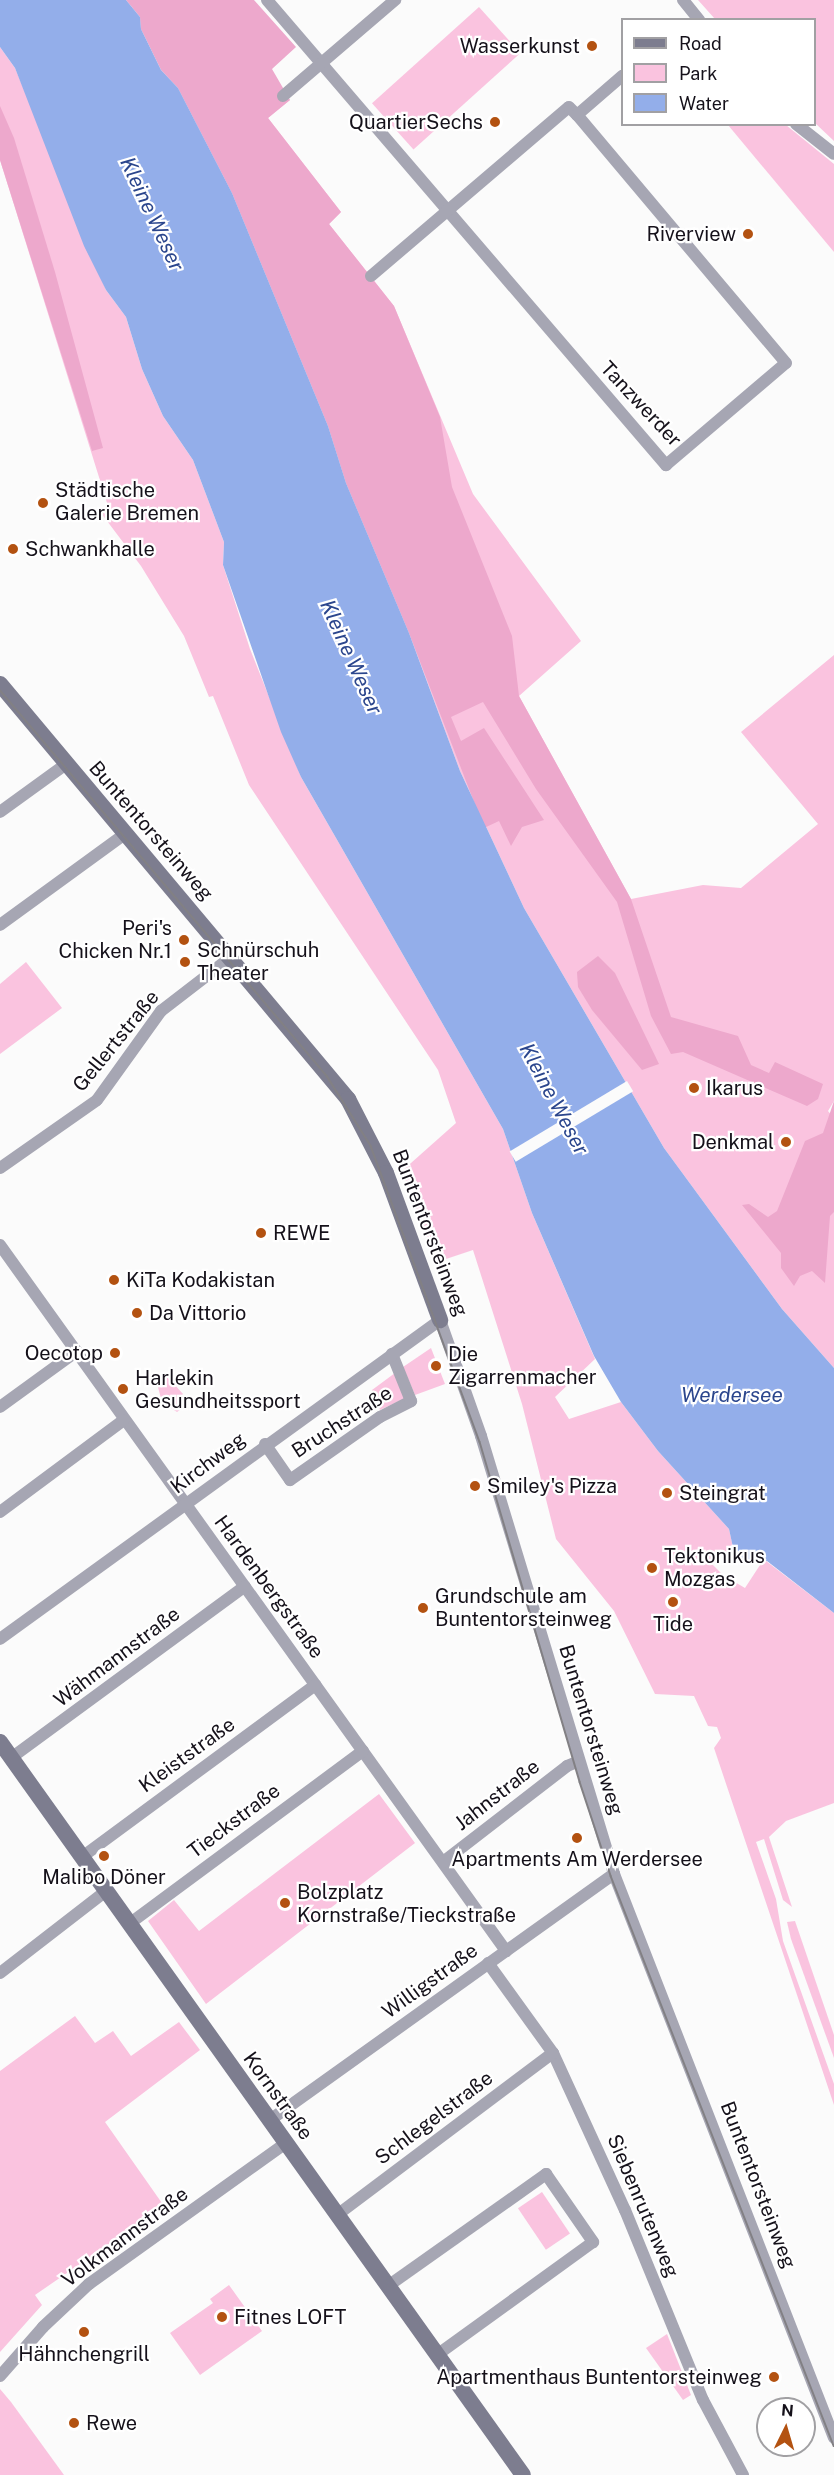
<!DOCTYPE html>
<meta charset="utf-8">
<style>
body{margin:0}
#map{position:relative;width:834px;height:2475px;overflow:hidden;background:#fbfbfb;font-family:"Public Sans",sans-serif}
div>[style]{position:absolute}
.green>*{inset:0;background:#fac3df;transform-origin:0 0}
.forest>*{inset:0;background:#eda8cc}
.water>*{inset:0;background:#93aeea}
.pier>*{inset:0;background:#fbfbfb;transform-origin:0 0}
.street>*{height:12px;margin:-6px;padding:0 6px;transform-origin:6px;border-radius:6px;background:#a6a6b3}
.secondary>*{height:16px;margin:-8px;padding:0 8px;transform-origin:8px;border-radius:8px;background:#7d7d8f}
.tram>*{height:1.5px;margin:-0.75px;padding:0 0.75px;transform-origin:0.75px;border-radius:0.75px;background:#828084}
.dots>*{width:16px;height:16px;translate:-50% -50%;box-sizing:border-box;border:3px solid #fff;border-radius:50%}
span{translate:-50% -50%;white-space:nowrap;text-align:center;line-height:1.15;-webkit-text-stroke:4.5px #fff;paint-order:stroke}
.poi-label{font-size:20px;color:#15111a}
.right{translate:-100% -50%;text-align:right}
.left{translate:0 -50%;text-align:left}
.street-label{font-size:20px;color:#15111a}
.water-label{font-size:21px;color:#2b468d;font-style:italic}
.legend{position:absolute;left:621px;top:18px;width:195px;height:108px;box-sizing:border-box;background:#fff;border:2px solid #a1a0a3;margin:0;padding:8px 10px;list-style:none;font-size:18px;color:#15111a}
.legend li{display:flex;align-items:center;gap:12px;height:30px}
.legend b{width:30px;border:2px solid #a1a0a3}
.north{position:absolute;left:756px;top:2397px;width:60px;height:60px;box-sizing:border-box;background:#fff;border:2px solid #a1a0a3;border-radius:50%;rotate:5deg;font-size:16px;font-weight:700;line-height:24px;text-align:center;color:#15111a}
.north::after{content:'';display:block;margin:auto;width:21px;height:27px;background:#b35211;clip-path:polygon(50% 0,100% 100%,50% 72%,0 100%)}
</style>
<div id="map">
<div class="green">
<i style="clip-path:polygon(698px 0,834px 0,834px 141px,815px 123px,814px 20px,715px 19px)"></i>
<i style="left:479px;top:7px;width:62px;height:144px;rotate:48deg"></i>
<i style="clip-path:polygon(140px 17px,290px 100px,268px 118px,341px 212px,329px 224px,394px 306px,473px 494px,581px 641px,519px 696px,631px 899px,703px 885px,741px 888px,818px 824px,741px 732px,834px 655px,834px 1101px,828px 1111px,834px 1118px,834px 1368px,782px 1309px,664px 1148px,524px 908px,460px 771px,409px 633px,346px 483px,328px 426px,232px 193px,178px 88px,141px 29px)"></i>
<i style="clip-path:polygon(0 47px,15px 68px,106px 290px,126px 317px,142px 369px,163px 416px,193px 460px,224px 542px,223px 565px,250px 649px,301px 777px,503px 1129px,532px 1213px,595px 1359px,555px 1397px,569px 1419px,621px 1402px,658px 1451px,729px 1529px,734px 1552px,708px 1560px,723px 1575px,745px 1588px,760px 1565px,766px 1561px,834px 1613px,834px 1803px,786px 1821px,769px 1837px,792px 1907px,783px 1900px,764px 1839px,756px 1842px,776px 1899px,783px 1941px,834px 2084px,834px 2105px,714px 1748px,721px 1738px,717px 1727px,708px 1726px,694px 1696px,655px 1694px,614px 1611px,556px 1539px,522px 1404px,473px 1250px,437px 1262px,402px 1171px,456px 1123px,438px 1070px,249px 785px,213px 696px,209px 697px,184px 636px,141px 566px,101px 513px,108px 506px,0 160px)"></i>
<i style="clip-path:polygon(728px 125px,786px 125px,834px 164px,834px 252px)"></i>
<i style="clip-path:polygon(26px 962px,62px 1008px,0 1054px,0 984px)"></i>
<i style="clip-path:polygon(431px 1348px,445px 1384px,415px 1395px,403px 1367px)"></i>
<i style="clip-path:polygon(395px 1373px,406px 1398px,380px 1410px,372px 1390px)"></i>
<i style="clip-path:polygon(165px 1374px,183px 1394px,184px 1407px,177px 1412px,162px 1402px,156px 1380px)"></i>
<i style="clip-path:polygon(379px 1794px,415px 1843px,206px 2004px,148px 1921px,174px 1900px,199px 1931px)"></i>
<i style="clip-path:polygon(795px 1921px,834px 2035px,834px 2058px,791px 1939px,787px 1922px)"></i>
<i style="clip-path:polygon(75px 2016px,95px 2043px,113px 2031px,131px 2056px,179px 2022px,200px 2050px,105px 2122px,164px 2206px,35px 2295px,42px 2305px,0 2352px,0 2071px)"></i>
<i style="left:542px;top:2192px;width:50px;height:29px;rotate:56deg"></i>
<i style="clip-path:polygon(229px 2285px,262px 2331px,200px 2375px,170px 2333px,213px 2303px,210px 2299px)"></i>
<i style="clip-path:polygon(667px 2334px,691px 2395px,683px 2400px,646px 2348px)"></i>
<i style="clip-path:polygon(0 2389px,11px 2402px,64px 2475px,0 2475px)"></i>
</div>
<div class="forest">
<i style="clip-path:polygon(126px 0,254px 0,296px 47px,272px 69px,290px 100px,268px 118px,341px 212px,329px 224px,394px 306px,440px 417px,452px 487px,512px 636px,519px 696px,631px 899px,671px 1017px,738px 1036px,751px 1065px,769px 1073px,775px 1062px,823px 1084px,818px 1099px,807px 1106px,683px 1052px,671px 1054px,651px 1016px,617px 902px,536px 789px,483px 702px,451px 717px,461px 741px,484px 728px,544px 820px,522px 827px,511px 846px,499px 821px,484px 828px,409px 633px,346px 483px,328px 426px,232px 193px,178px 88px,161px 70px,141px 29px,140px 17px)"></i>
<i style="clip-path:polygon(0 106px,14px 138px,55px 272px,103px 448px,92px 451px,0 160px)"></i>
<i style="clip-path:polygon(598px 956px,615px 973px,659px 1064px,642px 1070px,592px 1010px,578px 987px,577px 972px)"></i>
<i style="clip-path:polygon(834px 1101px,834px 1212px,830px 1216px,825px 1283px,812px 1271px,800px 1276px,794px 1286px,781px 1268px,781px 1253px,742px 1205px,749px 1204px,768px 1217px,777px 1211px,805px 1141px,823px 1133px)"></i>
</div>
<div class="water">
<i style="clip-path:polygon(0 0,126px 0,140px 17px,141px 29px,161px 70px,178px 88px,232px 193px,328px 426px,346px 483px,409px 633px,460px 771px,524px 908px,664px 1148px,782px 1309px,834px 1368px,834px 1613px,767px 1561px,747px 1563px,734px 1552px,729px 1529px,658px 1451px,621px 1402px,594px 1356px,532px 1213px,503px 1129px,301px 777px,281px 732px,223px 565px,224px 542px,193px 460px,163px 416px,142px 369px,126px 317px,106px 290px,84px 246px,15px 68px,0 47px)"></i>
</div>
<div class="pier">
<i style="left:627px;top:1081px;width:12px;height:137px;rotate:59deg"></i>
</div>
<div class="street">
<i style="left:267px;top:0;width:613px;rotate:49.37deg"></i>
<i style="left:666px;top:465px;width:157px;rotate:-40.4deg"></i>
<i style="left:786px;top:363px;width:324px;rotate:-130.1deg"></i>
<i style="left:683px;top:0;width:26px;rotate:51deg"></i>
<i style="left:283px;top:96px;width:148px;rotate:-40.6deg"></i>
<i style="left:796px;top:124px;width:48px;rotate:38.3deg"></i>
<i style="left:371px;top:276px;width:260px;rotate:-40.5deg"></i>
<i style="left:569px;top:107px;width:11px;rotate:45deg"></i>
<i style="left:577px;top:115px;width:60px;rotate:-40.9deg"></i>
<i style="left:0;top:812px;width:82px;rotate:-36deg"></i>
<i style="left:0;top:925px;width:156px;rotate:-36.1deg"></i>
<i style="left:0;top:1168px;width:118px;rotate:-35deg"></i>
<i style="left:97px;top:1100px;width:110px;rotate:-54.3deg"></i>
<i style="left:161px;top:1011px;width:88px;rotate:-37.6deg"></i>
<i style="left:0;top:1245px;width:869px;rotate:54.37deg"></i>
<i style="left:0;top:1407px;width:95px;rotate:-36deg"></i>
<i style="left:265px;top:1444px;width:44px;rotate:55.2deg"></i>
<i style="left:290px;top:1480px;width:110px;rotate:-35deg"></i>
<i style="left:380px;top:1417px;width:35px;rotate:-27deg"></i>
<i style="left:411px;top:1401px;width:51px;rotate:-112deg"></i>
<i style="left:0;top:1512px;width:154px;rotate:-36.6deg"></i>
<i style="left:0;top:1639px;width:543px;rotate:-35.94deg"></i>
<i style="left:440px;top:1320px;width:123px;rotate:70.5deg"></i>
<i style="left:481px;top:1436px;width:458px;rotate:73.1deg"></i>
<i style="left:614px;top:1874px;width:605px;rotate:68.69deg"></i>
<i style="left:11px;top:1758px;width:290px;rotate:-36.3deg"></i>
<i style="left:82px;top:1857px;width:290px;rotate:-36.4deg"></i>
<i style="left:443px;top:1862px;width:157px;rotate:-37.7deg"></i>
<i style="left:567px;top:1766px;width:11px;rotate:-22deg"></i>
<i style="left:129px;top:1924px;width:291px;rotate:-36.5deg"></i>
<i style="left:488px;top:1963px;width:111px;rotate:54.2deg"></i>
<i style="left:553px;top:2053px;width:173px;rotate:65.4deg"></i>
<i style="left:625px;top:2210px;width:205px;rotate:67.7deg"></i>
<i style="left:703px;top:2400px;width:85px;rotate:61.9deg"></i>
<i style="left:0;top:1973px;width:134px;rotate:-37.7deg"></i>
<i style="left:270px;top:2120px;width:423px;rotate:-35.6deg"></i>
<i style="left:337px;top:2215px;width:270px;rotate:-36.9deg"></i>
<i style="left:388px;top:2286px;width:194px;rotate:-35.3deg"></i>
<i style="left:546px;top:2174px;width:83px;rotate:55.3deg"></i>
<i style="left:593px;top:2242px;width:193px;rotate:144.1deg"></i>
<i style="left:0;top:2376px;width:65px;rotate:-48.7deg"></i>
<i style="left:43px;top:2327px;width:63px;rotate:-43.1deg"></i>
<i style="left:89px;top:2284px;width:242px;rotate:-35.6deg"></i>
</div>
<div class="secondary">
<i style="left:0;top:684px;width:542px;rotate:50.02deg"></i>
<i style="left:348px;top:1099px;width:83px;rotate:62.8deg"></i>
<i style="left:386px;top:1173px;width:157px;rotate:69.8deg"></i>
<i style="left:0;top:1742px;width:900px;rotate:54.49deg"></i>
</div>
<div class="tram">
<i style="left:0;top:690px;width:506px;rotate:49.73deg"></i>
<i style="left:327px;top:1076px;width:83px;rotate:57.8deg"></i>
<i style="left:371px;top:1146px;width:315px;rotate:69.8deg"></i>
<i style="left:480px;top:1442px;width:354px;rotate:73.6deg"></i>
<i style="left:580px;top:1782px;width:99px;rotate:71.7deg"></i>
<i style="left:611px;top:1876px;width:612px;rotate:68.63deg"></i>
</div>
<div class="dots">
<i style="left:592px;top:46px;background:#b35211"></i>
<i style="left:495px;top:122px;background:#b35211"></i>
<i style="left:748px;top:234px;background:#b35211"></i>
<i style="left:43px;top:503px;background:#b35211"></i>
<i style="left:13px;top:549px;background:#b35211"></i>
<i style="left:184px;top:940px;background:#b35211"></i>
<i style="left:185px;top:962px;background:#b35211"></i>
<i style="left:694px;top:1088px;background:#b35211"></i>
<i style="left:786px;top:1142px;background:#b35211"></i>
<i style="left:261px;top:1233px;background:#b35211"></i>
<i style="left:114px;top:1280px;background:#b35211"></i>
<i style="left:137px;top:1313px;background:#b35211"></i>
<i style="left:115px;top:1353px;background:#b35211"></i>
<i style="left:436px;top:1366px;background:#b35211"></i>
<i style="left:123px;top:1389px;background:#b35211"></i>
<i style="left:475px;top:1486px;background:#b35211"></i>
<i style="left:667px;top:1493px;background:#b35211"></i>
<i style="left:652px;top:1568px;background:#b35211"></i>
<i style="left:673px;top:1602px;background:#b35211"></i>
<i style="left:423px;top:1608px;background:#b35211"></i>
<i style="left:577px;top:1838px;background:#b35211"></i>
<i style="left:104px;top:1856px;background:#b35211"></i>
<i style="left:285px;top:1903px;background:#b35211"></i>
<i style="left:222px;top:2317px;background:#b35211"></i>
<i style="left:84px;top:2332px;background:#b35211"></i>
<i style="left:774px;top:2377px;background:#b35211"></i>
<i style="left:74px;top:2423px;background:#b35211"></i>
</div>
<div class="poi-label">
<span class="right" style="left:580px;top:46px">Wasserkunst</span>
<span class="right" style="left:483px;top:122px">QuartierSechs</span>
<span class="right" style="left:736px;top:234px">Riverview</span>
<span class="left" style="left:55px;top:502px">Städtische<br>Galerie Bremen</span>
<span class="left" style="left:25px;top:549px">Schwankhalle</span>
<span class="right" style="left:172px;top:940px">Peri's<br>Chicken Nr.1</span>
<span class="left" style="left:197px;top:962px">Schnürschuh<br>Theater</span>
<span class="left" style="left:706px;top:1088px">Ikarus</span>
<span class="right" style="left:774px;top:1142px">Denkmal</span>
<span class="left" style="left:273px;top:1233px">REWE</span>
<span class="left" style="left:126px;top:1280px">KiTa Kodakistan</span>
<span class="left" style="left:149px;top:1313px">Da Vittorio</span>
<span class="right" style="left:103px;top:1353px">Oecotop</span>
<span class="left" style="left:448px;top:1366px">Die<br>Zigarrenmacher</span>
<span class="left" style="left:135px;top:1390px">Harlekin<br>Gesundheitssport</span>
<span class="left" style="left:487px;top:1486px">Smiley's Pizza</span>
<span class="left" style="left:679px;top:1493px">Steingrat</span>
<span class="left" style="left:664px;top:1568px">Tektonikus<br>Mozgas</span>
<span class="left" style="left:435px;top:1608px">Grundschule am<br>Buntentorsteinweg</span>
<span style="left:673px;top:1624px">Tide</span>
<span style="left:577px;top:1859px">Apartments Am Werdersee</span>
<span style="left:104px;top:1877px">Malibo Döner</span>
<span class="left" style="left:297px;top:1904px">Bolzplatz<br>Kornstraße/Tieckstraße</span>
<span class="left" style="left:234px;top:2317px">Fitnes LOFT</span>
<span style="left:84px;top:2354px">Hähnchengrill</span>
<span class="right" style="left:762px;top:2377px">Apartmenthaus Buntentorsteinweg</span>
<span class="left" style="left:86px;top:2423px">Rewe</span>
</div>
<div class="street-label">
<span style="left:641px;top:404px;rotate:47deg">Tanzwerder</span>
<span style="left:151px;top:831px;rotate:49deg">Buntentorsteinweg</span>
<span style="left:116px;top:1041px;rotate:-51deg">Gellertstraße</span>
<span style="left:430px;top:1233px;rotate:69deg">Buntentorsteinweg</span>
<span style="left:342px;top:1422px;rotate:-33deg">Bruchstraße</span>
<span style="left:208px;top:1463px;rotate:-37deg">Kirchweg</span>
<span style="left:269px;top:1587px;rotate:54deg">Hardenbergstraße</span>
<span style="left:117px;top:1657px;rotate:-37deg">Wähmannstraße</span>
<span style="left:591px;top:1730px;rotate:73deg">Buntentorsteinweg</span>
<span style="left:187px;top:1755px;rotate:-36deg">Kleiststraße</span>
<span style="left:497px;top:1795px;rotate:-38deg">Jahnstraße</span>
<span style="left:234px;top:1821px;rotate:-37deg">Tieckstraße</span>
<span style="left:430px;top:1981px;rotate:-36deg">Willigstraße</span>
<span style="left:278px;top:2096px;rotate:54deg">Kornstraße</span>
<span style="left:434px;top:2118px;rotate:-37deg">Schlegelstraße</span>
<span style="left:758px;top:2185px;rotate:69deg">Buntentorsteinweg</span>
<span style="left:643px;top:2206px;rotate:67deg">Siebenrutenweg</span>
<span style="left:125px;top:2237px;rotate:-37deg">Volkmannstraße</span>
</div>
<div class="water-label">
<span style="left:152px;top:214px;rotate:65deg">Kleine Weser</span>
<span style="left:351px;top:657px;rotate:66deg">Kleine Weser</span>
<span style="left:554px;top:1099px;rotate:62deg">Kleine Weser</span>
<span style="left:732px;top:1395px">Werdersee</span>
</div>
<ul class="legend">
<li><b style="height:8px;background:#7d7d8f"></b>Road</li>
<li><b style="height:16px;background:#fac3df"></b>Park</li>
<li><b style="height:16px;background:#93aeea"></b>Water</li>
</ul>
<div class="north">N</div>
</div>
